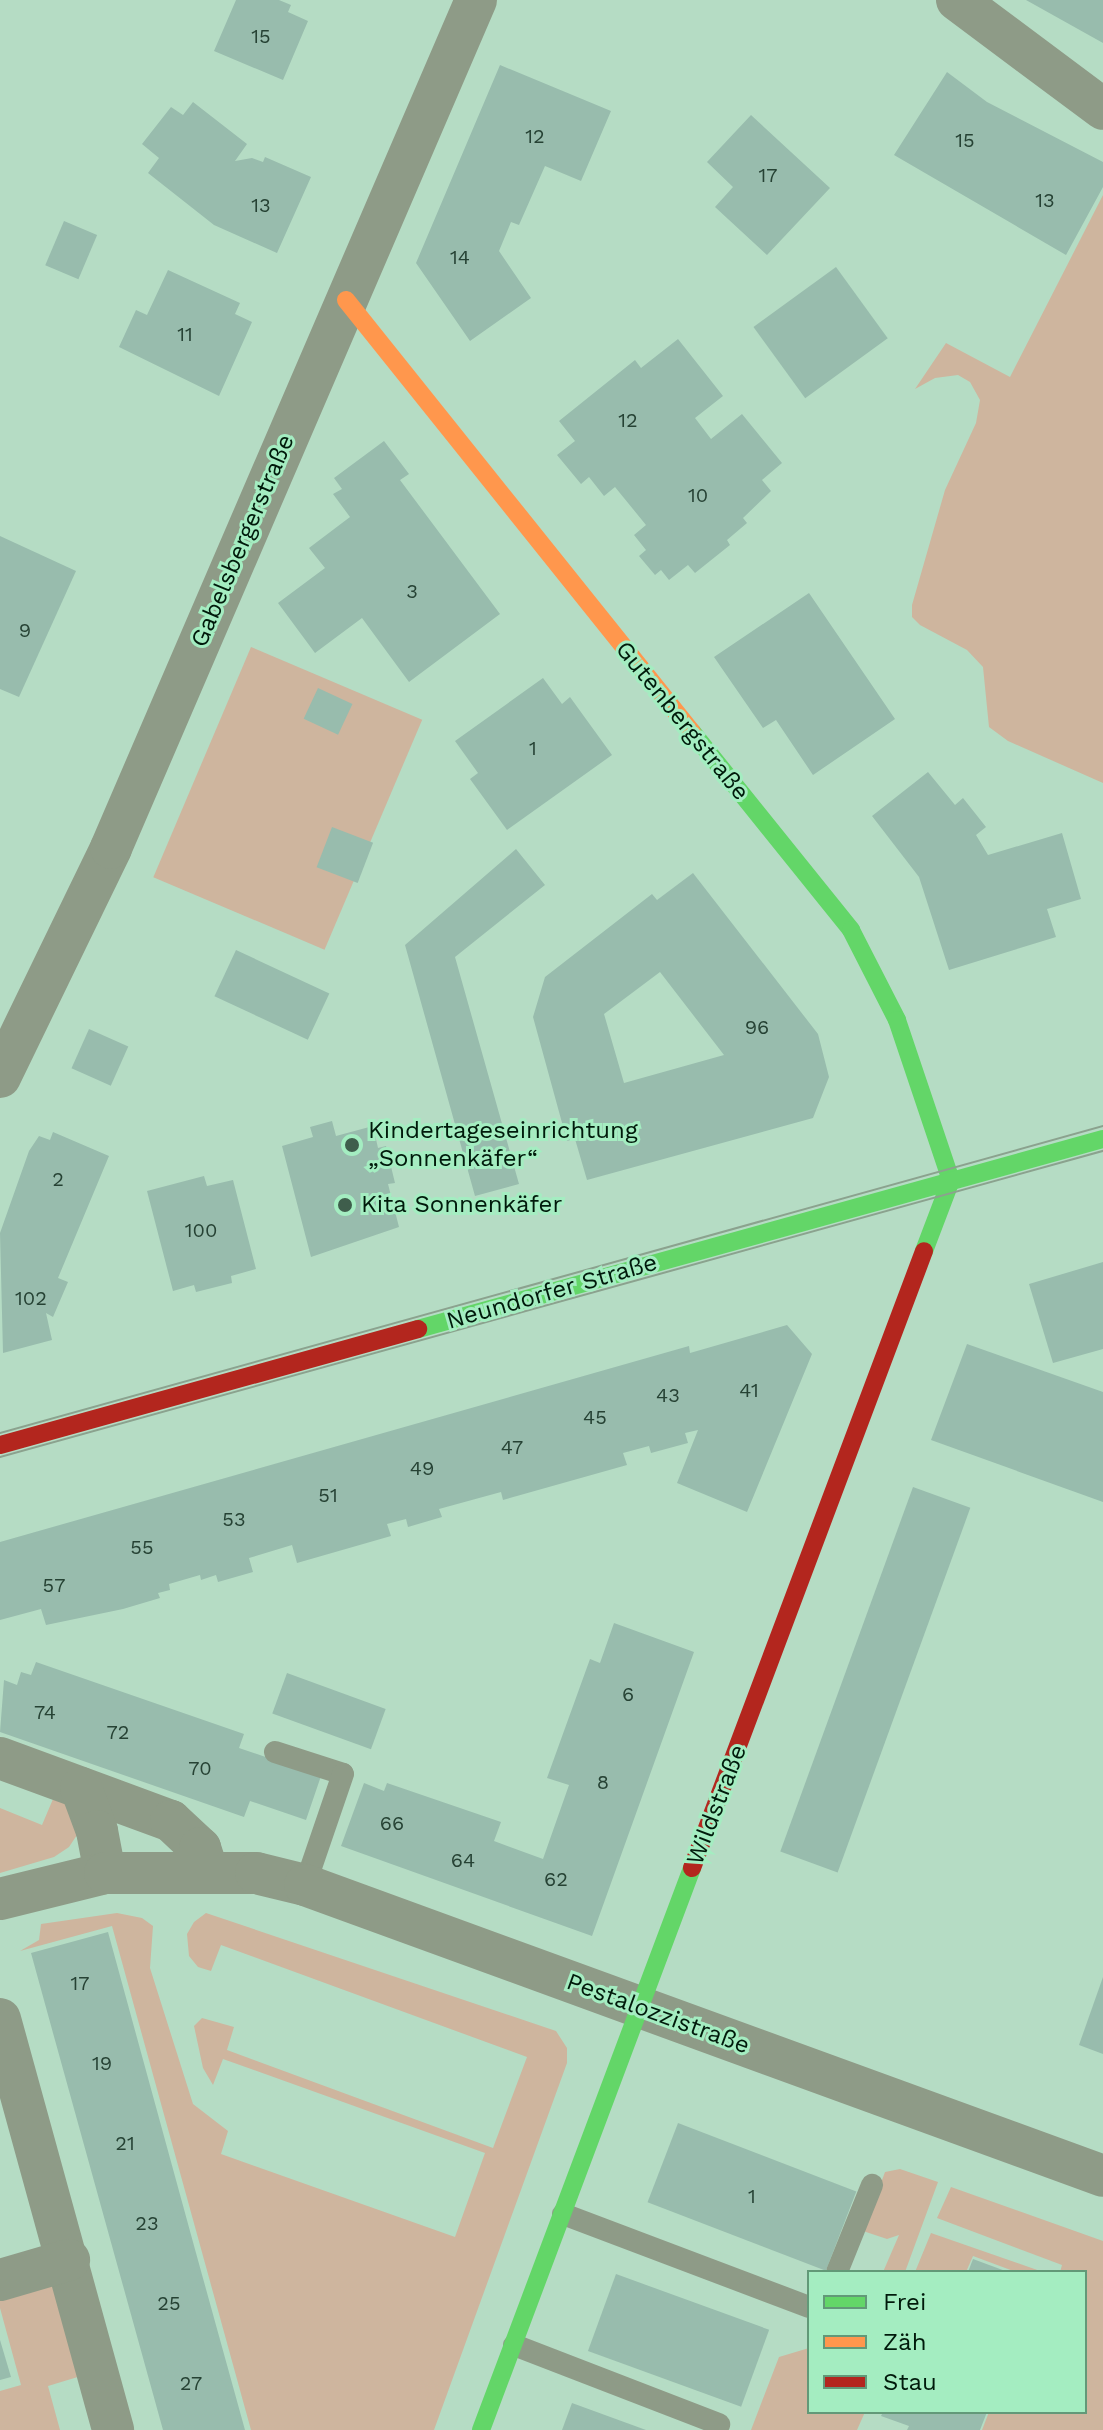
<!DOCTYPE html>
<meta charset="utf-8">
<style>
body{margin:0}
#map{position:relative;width:1103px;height:2430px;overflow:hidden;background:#b5dcc4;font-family:"Work Sans",sans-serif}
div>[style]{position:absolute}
.green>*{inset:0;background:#ceb59e;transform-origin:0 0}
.building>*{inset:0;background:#98bcad;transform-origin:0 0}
.lane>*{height:22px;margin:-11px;padding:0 11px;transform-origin:11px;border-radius:11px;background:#8e9b87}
.street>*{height:42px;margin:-21px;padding:0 21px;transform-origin:21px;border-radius:21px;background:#8e9b87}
.fast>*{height:18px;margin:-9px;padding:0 9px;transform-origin:9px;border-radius:9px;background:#63d668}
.slow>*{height:18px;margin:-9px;padding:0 9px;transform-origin:9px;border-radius:9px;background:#ff974d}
.jam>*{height:18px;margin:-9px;padding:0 9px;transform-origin:9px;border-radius:9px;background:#b3261e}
.tram>*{height:2px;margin:-1px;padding:0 1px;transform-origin:1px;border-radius:1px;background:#8ba28e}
.dots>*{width:22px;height:22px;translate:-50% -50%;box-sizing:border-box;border:4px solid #a4edc1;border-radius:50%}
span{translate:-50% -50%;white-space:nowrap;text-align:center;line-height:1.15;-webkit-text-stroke:6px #a4edc1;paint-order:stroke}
.number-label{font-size:20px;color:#264234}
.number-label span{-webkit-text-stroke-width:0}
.street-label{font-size:24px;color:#001a0b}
.poi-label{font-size:24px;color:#001a0b}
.left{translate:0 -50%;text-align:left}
.legend{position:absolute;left:807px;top:2270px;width:280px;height:144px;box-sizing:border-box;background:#a4edc1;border:2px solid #629978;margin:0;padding:10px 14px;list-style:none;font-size:24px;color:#001a0b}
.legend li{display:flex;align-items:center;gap:16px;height:40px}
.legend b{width:40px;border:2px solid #629978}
</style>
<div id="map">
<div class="green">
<i style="clip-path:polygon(1103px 195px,1103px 783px,1008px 741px,989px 727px,983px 667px,967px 650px,920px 625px,912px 617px,912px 605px,945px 490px,976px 423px,980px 400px,970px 382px,958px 375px,935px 378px,915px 389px,946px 343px,1010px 377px)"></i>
<i style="left:251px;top:647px;width:186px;height:250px;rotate:23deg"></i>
<i style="clip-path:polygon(56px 1792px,69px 1800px,77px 1835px,69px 1847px,54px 1857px,0 1873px,0 1808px,42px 1825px)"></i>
<i style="clip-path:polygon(117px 1913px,142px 1918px,153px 1926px,150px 1968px,193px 2104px,228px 2131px,221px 2154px,455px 2237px,485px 2153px,223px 2059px,213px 2085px,203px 2068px,194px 2026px,202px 2018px,234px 2027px,227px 2050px,493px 2148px,527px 2057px,221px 1945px,211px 1971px,198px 1967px,189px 1956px,187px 1934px,194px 1922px,206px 1913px,556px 2031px,567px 2048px,567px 2063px,434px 2430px,251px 2430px,112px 1926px,20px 1951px,39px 1940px,41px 1924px)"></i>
<i style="clip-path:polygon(900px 2169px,938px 2182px,905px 2272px,883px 2272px,899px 2235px,887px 2239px,863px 2231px,885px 2172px)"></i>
<i style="clip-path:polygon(951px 2187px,1103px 2241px,1103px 2430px,982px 2430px,989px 2412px,1085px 2412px,1085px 2272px,1060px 2272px,1062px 2265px,937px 2218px)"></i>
<i style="clip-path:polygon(931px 2233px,1043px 2272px,1016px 2272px,973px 2256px,966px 2272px,915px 2272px)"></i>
<i style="clip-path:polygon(52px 2273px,81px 2376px,48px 2386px,60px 2430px,0 2430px,0 2391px,21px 2385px,0 2308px,0 2288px)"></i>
<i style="clip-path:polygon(809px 2348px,809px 2412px,865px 2412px,857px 2430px,751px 2430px,779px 2357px)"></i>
</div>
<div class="building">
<i style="clip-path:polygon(236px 0,279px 0,291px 5px,288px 12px,308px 21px,283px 80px,214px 51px)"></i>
<i style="clip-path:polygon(1026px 0,1103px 0,1103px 43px)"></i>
<i style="clip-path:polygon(500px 65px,611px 111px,581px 181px,545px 166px,519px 225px,511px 222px,499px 251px,531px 298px,470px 341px,416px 263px)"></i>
<i style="clip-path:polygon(947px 72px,987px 102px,1103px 162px,1103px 187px,1066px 255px,894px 155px)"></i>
<i style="clip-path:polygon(193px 102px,247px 144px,235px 161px,252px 158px,263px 162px,265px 157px,311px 177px,277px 253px,214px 225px,148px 173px,159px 158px,142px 144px,171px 107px,183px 115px)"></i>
<i style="clip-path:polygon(751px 115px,830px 188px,767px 255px,715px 207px,733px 187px,707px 162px)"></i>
<i style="left:64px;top:221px;width:36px;height:48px;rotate:23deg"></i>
<i style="left:836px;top:267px;width:88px;height:102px;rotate:54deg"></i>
<i style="clip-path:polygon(168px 270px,240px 303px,235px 314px,252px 322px,219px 396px,119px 347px,136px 310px,147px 315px)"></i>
<i style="clip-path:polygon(678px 339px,723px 396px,695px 418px,711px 439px,742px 414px,782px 463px,762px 480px,771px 491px,743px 518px,747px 523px,727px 540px,730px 545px,695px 573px,688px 565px,669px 580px,661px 570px,655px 575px,639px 556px,646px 550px,634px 535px,646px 525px,615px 487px,604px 496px,589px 477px,581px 484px,557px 455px,575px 441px,559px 421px,635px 360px,641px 368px)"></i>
<i style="clip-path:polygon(384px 441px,409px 474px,400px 480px,500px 614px,409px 682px,362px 618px,315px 653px,278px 603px,325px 568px,309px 548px,350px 517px,333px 494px,342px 489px,334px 478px)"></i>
<i style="clip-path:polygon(0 536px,76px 571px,19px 697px,0 689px)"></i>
<i style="clip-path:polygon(809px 593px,895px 719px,813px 775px,776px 720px,763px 728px,714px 657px)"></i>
<i style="clip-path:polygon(543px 678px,562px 704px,570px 697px,612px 755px,507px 830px,470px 779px,478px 773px,455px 741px)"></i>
<i style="left:318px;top:688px;width:38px;height:34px;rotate:25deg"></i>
<i style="clip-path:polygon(928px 772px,955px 805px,963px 798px,986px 827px,976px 835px,988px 855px,1062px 833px,1081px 899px,1047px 909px,1056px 937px,949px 970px,919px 877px,872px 816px)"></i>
<i style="left:332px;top:827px;width:44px;height:43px;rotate:21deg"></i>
<i style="clip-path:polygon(516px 849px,545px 885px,455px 957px,519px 1184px,475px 1196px,405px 945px)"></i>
<i style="clip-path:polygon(evenodd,693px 873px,818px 1034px,829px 1077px,813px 1118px,587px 1180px,575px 1139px,567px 1141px,533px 1017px,545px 977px,652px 894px,657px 900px,693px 873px,660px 972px,724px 1055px,624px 1083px,604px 1014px,660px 972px)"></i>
<i style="left:236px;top:950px;width:103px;height:51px;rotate:25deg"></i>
<i style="left:89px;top:1029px;width:43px;height:43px;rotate:24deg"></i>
<i style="clip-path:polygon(332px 1121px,336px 1136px,373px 1126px,378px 1148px,386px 1146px,395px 1183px,388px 1184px,399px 1227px,311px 1257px,282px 1146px,313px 1137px,310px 1127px)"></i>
<i style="clip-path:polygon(53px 1132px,109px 1156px,58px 1278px,68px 1282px,53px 1317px,46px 1313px,52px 1340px,3px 1353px,0 1233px,29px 1151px,39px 1136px,50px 1140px)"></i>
<i style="clip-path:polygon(204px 1176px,207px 1186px,233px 1180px,256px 1269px,231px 1276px,232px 1283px,196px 1292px,194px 1285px,173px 1291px,147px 1191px)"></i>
<i style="clip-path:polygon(1103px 1262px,1103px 1349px,1053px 1363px,1029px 1284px)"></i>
<i style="clip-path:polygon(787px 1325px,812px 1354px,747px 1512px,677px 1483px,698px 1430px,685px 1433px,688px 1443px,651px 1453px,649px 1446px,623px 1453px,627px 1465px,503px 1500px,501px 1492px,439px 1509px,442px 1517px,408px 1527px,406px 1519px,387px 1524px,391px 1536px,297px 1563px,292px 1545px,249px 1558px,253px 1572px,218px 1582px,216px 1575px,201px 1580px,200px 1575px,169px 1584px,170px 1590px,158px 1593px,160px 1598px,123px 1609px,46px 1625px,41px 1609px,0 1620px,0 1542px,689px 1346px,690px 1353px)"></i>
<i style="clip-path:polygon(967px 1344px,1103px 1392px,1103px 1502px,931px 1440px)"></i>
<i style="left:913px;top:1487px;width:61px;height:388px;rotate:20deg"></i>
<i style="clip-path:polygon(614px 1623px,694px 1652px,592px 1936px,341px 1846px,364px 1783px,384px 1791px,387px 1783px,501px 1822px,494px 1841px,543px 1859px,569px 1785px,547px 1778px,590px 1659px,600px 1663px)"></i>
<i style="clip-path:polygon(36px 1662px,244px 1734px,239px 1748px,321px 1776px,306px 1820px,250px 1801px,244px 1817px,0 1732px,4px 1680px,17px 1685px,21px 1672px,31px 1675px)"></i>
<i style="left:287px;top:1673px;width:105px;height:43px;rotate:20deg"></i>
<i style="clip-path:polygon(108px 1932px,196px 2253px,245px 2430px,163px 2430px,53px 2033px,31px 1953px)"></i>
<i style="clip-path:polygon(1103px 1977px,1103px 2054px,1079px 2045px)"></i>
<i style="left:678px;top:2123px;width:191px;height:85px;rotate:21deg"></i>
<i style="clip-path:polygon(973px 2259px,1008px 2272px,968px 2272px)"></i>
<i style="left:616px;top:2274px;width:163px;height:82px;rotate:20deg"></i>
<i style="clip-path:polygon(0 2340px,11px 2377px,0 2380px)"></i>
<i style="clip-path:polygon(572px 2403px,646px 2430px,562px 2430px)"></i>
<i style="clip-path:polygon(883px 2412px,987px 2412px,980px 2430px,907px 2430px,909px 2426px,881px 2416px)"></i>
</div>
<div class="lane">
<i style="left:275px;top:1752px;width:71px;rotate:17.9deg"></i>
<i style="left:343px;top:1774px;width:117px;rotate:108.9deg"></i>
<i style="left:563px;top:2214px;width:263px;rotate:20.7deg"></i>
<i style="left:837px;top:2272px;width:94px;rotate:-68.1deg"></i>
<i style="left:514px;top:2345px;width:220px;rotate:21.1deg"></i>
</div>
<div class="street">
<i style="left:957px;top:0;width:182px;rotate:36.7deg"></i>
<i style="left:0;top:1077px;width:254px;rotate:-64.1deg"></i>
<i style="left:111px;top:848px;width:923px;rotate:-66.71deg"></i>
<i style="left:0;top:1758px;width:182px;rotate:20.2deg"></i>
<i style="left:171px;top:1821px;width:40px;rotate:43deg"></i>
<i style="left:200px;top:1848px;width:26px;rotate:72deg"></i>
<i style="left:81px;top:1788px;width:46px;rotate:69.6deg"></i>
<i style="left:97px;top:1831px;width:43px;rotate:79.2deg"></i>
<i style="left:0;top:1899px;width:108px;rotate:-13.9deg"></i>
<i style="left:105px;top:1873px;width:151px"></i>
<i style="left:256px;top:1873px;width:50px;rotate:13.8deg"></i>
<i style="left:305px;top:1885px;width:849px;rotate:20.03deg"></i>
<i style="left:0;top:2019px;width:426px;rotate:74.6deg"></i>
<i style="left:0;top:2280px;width:72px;rotate:-16.2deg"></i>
</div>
<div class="fast">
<i style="left:692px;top:732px;width:254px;rotate:51.2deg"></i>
<i style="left:851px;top:930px;width:101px;rotate:62.9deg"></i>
<i style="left:897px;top:1020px;width:169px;rotate:71.4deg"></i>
<i style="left:951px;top:1180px;width:76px;rotate:110.8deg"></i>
<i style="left:418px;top:1329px;width:711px;rotate:-15.5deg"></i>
<i style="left:481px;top:2430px;width:600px;rotate:-69.42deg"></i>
</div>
<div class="slow">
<i style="left:346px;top:300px;width:553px;rotate:51.31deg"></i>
</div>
<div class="jam">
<i style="left:0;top:1445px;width:434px;rotate:-15.5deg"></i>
<i style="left:692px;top:1868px;width:659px;rotate:-69.39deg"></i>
</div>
<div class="tram">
<i style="left:0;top:1433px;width:1145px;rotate:-15.55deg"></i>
<i style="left:0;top:1457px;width:1145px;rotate:-15.51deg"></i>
</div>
<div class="dots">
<i style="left:352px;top:1145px;background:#3f5e4c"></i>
<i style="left:345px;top:1205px;background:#3f5e4c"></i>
</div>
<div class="number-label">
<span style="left:261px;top:36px">15</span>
<span style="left:535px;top:136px">12</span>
<span style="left:965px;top:140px">15</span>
<span style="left:768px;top:175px">17</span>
<span style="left:1045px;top:200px">13</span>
<span style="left:261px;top:205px">13</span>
<span style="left:460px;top:257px">14</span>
<span style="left:185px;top:334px">11</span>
<span style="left:628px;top:420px">12</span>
<span style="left:698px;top:495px">10</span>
<span style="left:412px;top:591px">3</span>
<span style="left:25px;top:630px">9</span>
<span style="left:533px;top:748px">1</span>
<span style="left:757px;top:1027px">96</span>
<span style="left:58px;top:1179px">2</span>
<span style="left:201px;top:1230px">100</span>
<span style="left:31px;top:1298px">102</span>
<span style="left:749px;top:1390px">41</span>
<span style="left:668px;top:1395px">43</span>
<span style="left:595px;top:1417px">45</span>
<span style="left:512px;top:1447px">47</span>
<span style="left:422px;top:1468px">49</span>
<span style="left:328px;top:1495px">51</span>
<span style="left:234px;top:1519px">53</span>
<span style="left:142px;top:1547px">55</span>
<span style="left:54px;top:1585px">57</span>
<span style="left:628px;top:1694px">6</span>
<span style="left:45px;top:1712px">74</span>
<span style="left:118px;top:1732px">72</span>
<span style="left:200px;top:1768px">70</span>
<span style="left:603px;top:1782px">8</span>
<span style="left:392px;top:1823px">66</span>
<span style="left:463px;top:1860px">64</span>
<span style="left:556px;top:1879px">62</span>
<span style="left:80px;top:1983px">17</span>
<span style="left:102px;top:2063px">19</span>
<span style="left:125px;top:2143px">21</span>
<span style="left:752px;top:2196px">1</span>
<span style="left:147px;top:2223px">23</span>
<span style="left:169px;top:2303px">25</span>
<span style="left:191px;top:2383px">27</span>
</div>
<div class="street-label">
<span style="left:243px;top:541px;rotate:-67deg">Gabelsbergerstraße</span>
<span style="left:682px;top:721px;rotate:51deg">Gutenbergstraße</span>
<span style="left:552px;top:1292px;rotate:-16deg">Neundorfer Straße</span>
<span style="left:717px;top:1805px;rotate:-69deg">Wildstraße</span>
<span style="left:658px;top:2014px;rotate:20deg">Pestalozzistraße</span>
</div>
<div class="poi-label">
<span class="left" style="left:368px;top:1145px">Kindertageseinrichtung<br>„Sonnenkäfer“</span>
<span class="left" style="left:361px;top:1205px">Kita Sonnenkäfer</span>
</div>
<ul class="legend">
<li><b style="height:10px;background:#63d668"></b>Frei</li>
<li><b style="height:10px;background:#ff974d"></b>Zäh</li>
<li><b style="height:10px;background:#b3261e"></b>Stau</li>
</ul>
</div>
